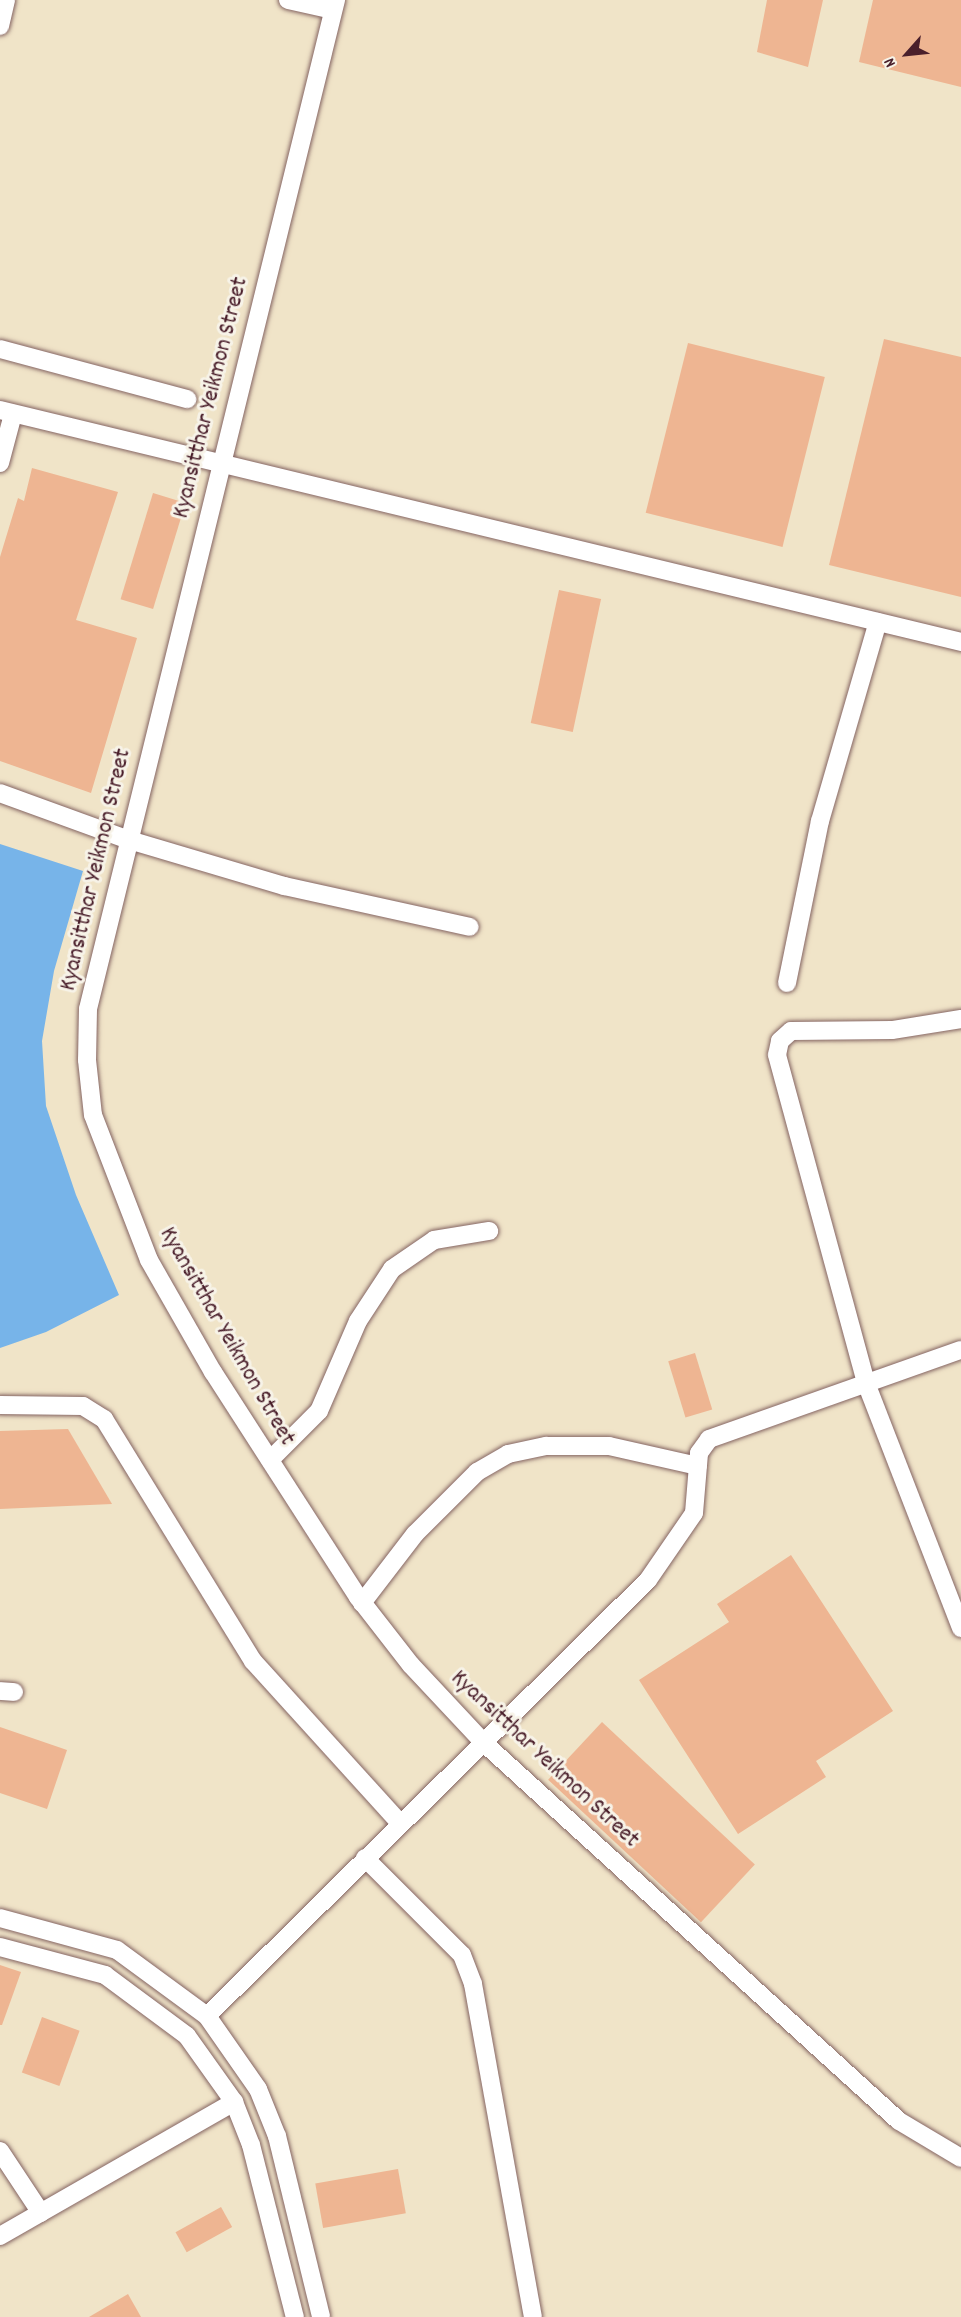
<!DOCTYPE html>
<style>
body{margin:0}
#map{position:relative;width:961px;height:2317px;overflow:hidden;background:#f0e4c8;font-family:Dekko,sans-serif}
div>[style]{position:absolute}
.water>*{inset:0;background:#77b4e9}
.building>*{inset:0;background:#eeb592;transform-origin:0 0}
.roads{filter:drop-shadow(0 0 2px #846462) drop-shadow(0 0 2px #846462)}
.minor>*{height:18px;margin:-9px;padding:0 9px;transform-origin:9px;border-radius:9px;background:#fff}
span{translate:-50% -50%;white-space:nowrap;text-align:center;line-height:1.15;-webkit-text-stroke:6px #f7f3e8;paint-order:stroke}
.street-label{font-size:24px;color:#4a1f2b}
.north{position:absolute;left:877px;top:24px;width:60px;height:60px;-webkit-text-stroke:4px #f7f3e8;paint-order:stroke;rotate:243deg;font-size:16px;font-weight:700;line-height:24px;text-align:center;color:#4a1f2b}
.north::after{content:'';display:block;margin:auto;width:21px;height:27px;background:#4a1f2b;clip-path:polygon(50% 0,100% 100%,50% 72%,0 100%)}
</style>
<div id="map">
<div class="water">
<i style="clip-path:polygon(0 844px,83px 871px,54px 971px,42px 1041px,46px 1106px,76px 1195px,119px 1295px,46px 1332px,0 1348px)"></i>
</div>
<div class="building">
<i style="clip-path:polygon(767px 0,823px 0,808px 67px,757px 52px)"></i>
<i style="clip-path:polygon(873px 0,961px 0,961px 87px,859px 62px)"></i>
<i style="clip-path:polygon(884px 339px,961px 357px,961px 597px,829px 565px)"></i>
<i style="left:688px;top:343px;width:141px;height:175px;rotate:14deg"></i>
<i style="clip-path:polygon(32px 468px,118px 492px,76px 620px,137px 638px,91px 793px,0 761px,0 557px,18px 498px,24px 501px)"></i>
<i style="left:153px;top:493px;width:34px;height:111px;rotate:17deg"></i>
<i style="left:559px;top:590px;width:43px;height:136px;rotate:12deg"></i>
<i style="left:695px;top:1353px;width:59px;height:28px;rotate:73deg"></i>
<i style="clip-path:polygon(68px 1429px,112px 1504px,0 1509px,0 1431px)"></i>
<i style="clip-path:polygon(791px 1555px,893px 1711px,816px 1761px,826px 1777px,738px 1834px,639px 1680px,729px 1622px,717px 1604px)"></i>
<i style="left:602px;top:1722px;width:209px;height:79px;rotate:43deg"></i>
<i style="clip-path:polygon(0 1727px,67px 1750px,47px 1809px,0 1793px)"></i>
<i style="clip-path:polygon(0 1965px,21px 1972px,2px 2025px,0 2025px)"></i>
<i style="left:42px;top:2017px;width:40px;height:59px;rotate:20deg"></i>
<i style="left:398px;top:2169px;width:45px;height:84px;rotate:80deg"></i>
<i style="left:221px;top:2207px;width:23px;height:52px;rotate:61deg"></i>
<i style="clip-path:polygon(128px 2294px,141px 2317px,89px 2317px)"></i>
</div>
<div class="roads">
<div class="minor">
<i style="left:288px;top:0;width:46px;rotate:12.5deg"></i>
<i style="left:336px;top:0;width:1039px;rotate:103.81deg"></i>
<i style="left:88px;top:1009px;width:51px;rotate:91.1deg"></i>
<i style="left:87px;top:1060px;width:55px;rotate:83.8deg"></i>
<i style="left:93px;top:1115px;width:155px;rotate:68.9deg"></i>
<i style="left:149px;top:1260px;width:129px;rotate:60.3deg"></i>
<i style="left:213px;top:1372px;width:268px;rotate:57.2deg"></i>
<i style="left:358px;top:1597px;width:86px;rotate:52.1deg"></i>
<i style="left:411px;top:1665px;width:107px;rotate:46.9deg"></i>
<i style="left:484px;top:1743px;width:561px;rotate:42.33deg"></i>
<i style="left:899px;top:2121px;width:72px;rotate:30.8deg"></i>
<i style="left:0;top:26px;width:27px;rotate:-77deg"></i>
<i style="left:0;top:349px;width:194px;rotate:15deg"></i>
<i style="left:0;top:410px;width:989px;rotate:13.57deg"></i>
<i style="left:0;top:463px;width:51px;rotate:-75.1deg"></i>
<i style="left:0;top:793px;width:137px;rotate:20deg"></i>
<i style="left:129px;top:840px;width:162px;rotate:16.5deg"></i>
<i style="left:284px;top:886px;width:190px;rotate:12.4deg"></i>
<i style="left:787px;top:983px;width:165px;rotate:-78.5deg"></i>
<i style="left:820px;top:821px;width:207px;rotate:-73.8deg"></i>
<i style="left:961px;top:1019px;width:70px;rotate:170.9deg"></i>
<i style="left:892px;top:1030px;width:101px;rotate:179.4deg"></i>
<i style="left:791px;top:1031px;width:15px;rotate:138deg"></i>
<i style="left:780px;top:1041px;width:14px;rotate:102deg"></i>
<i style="left:777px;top:1055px;width:340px;rotate:74.8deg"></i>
<i style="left:866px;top:1383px;width:263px;rotate:68.8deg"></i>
<i style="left:0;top:1405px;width:83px;rotate:0.7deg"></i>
<i style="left:83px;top:1406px;width:25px;rotate:32deg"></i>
<i style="left:104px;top:1419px;width:284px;rotate:58.4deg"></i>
<i style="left:253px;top:1661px;width:219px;rotate:47.8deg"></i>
<i style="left:270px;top:1460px;width:69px;rotate:-45deg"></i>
<i style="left:319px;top:1411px;width:98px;rotate:-66.6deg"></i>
<i style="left:358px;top:1321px;width:62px;rotate:-56.8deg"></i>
<i style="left:392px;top:1269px;width:51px;rotate:-34.6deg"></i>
<i style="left:434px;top:1240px;width:56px;rotate:-9.3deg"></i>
<i style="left:362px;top:1603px;width:87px;rotate:-52.5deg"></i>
<i style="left:415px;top:1534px;width:88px;rotate:-45deg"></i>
<i style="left:477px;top:1472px;width:36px;rotate:-30deg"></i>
<i style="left:508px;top:1454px;width:39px;rotate:-12deg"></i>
<i style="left:546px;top:1446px;width:63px"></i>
<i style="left:609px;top:1446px;width:91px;rotate:12.7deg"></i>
<i style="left:0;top:1691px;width:14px;rotate:4deg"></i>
<i style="left:365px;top:1858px;width:137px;rotate:45deg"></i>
<i style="left:462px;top:1955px;width:31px;rotate:69deg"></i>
<i style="left:473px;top:1984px;width:338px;rotate:79.8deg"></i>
<i style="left:0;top:1918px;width:121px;rotate:15.3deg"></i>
<i style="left:117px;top:1950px;width:112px;rotate:36.3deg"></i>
<i style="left:207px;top:2016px;width:89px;rotate:55.1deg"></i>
<i style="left:258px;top:2089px;width:51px;rotate:68deg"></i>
<i style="left:277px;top:2136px;width:186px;rotate:76.3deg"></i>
<i style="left:0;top:1947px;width:109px;rotate:14.9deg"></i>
<i style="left:105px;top:1975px;width:102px;rotate:36.6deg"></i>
<i style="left:187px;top:2036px;width:81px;rotate:54.5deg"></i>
<i style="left:234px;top:2102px;width:46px;rotate:68.4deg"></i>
<i style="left:251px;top:2145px;width:178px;rotate:75.7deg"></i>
<i style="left:207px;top:2016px;width:620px;rotate:-44.67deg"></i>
<i style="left:648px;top:1580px;width:81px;rotate:-55.5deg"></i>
<i style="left:694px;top:1513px;width:60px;rotate:-85.2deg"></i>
<i style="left:699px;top:1453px;width:17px;rotate:-54deg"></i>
<i style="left:709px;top:1439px;width:267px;rotate:-19.5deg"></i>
<i style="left:0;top:2151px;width:74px;rotate:56.5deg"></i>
<i style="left:0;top:2236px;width:270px;rotate:-29.8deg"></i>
</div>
</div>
<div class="street-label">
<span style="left:212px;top:398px;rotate:-76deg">Kyansitthar Yeikmon Street</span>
<span style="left:97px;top:870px;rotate:-77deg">Kyansitthar Yeikmon Street</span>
<span style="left:226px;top:1337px;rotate:60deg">Kyansitthar Yeikmon Street</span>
<span style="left:544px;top:1760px;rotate:43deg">Kyansitthar Yeikmon Street</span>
</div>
<div class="north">N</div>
</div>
